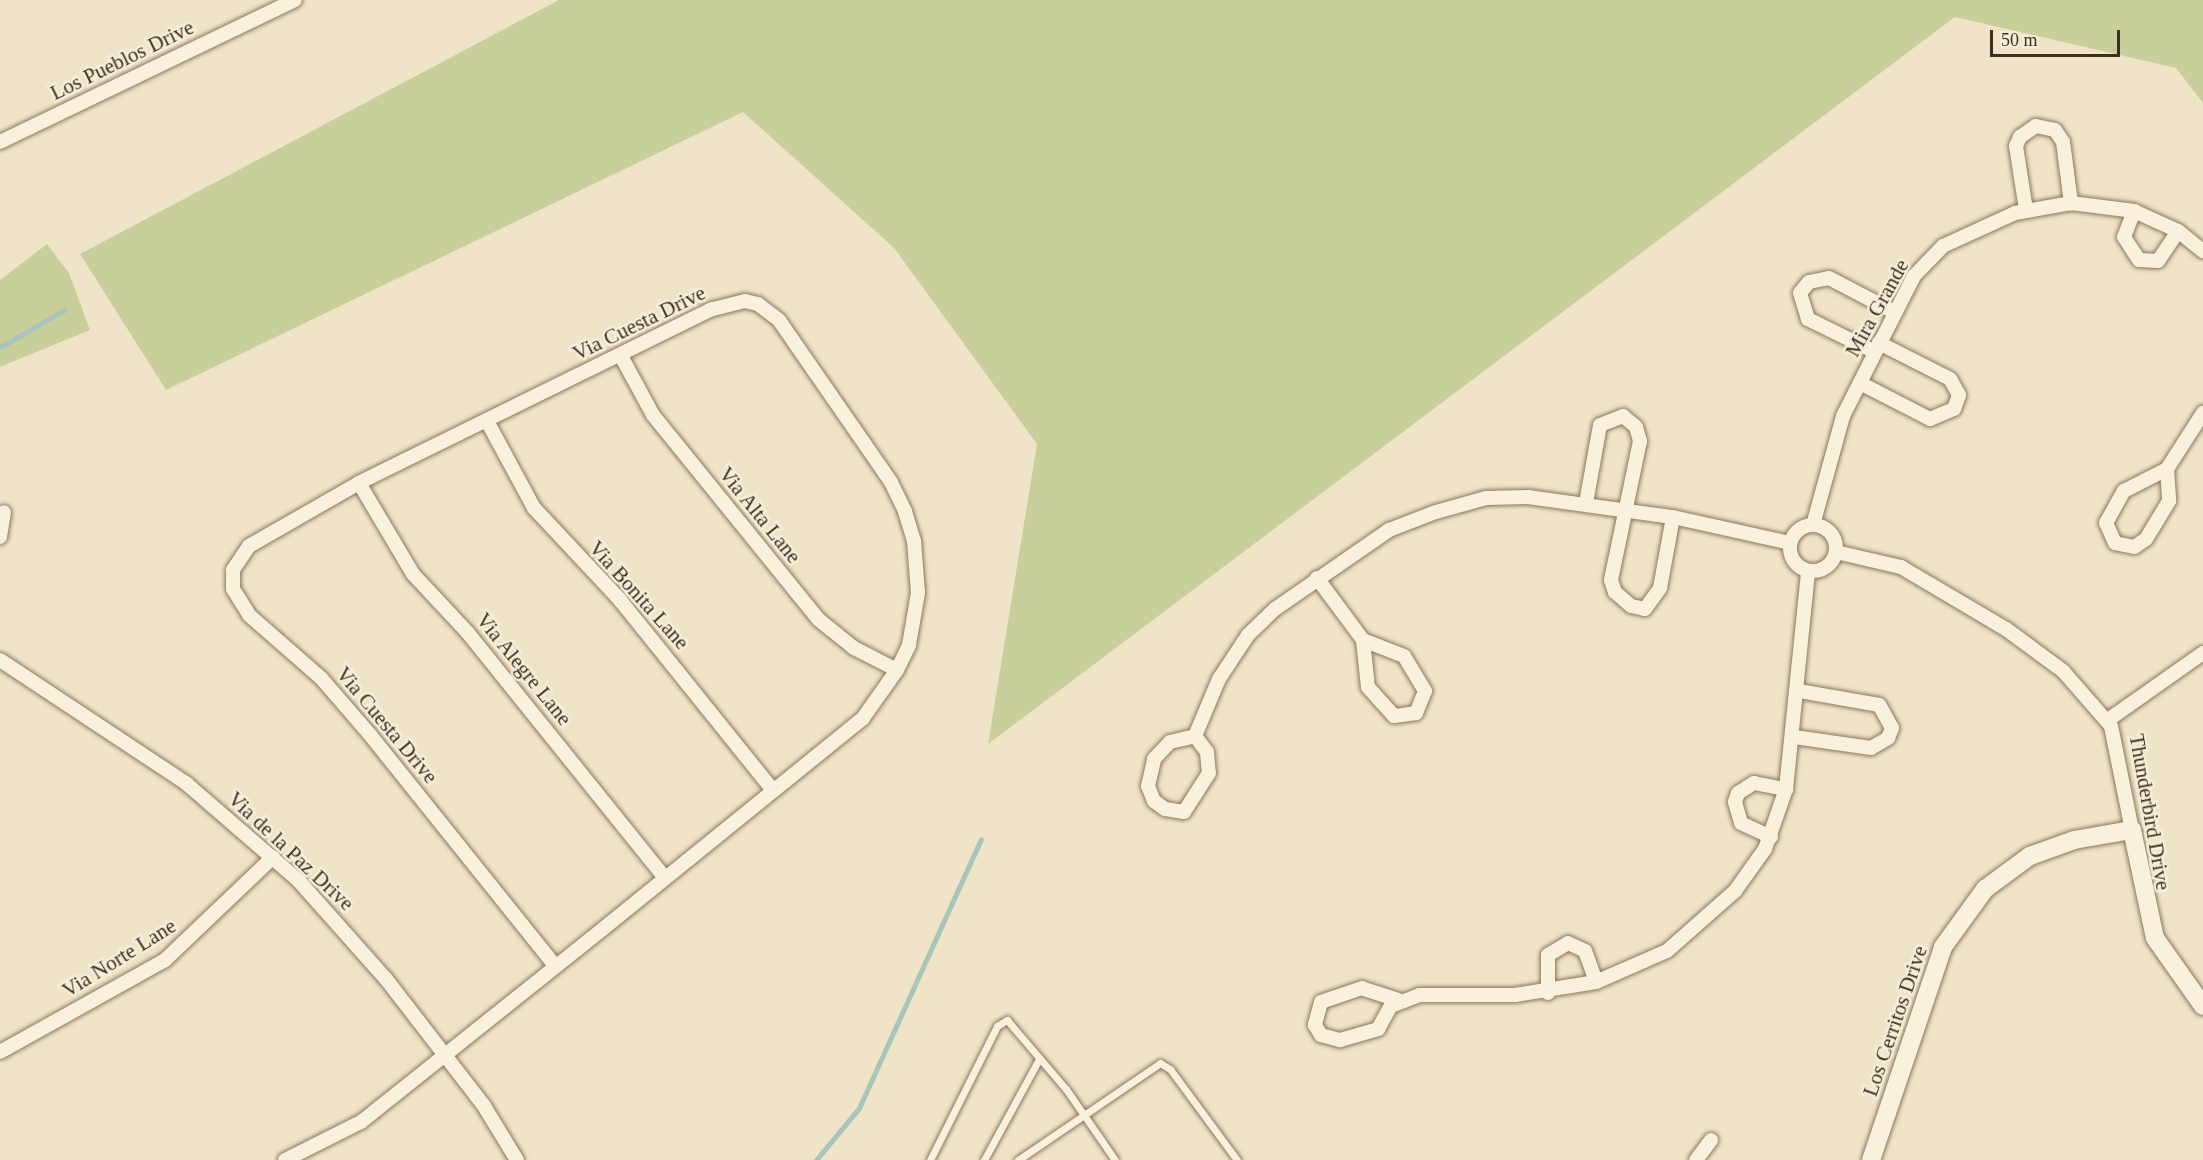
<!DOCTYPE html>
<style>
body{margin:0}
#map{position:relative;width:2203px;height:1160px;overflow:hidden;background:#f0e4c8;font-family:"Times New Roman",serif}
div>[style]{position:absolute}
.green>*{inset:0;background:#c9cf9b}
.stream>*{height:5px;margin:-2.5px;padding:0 2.5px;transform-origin:2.5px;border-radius:2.5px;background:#a9c4bc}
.roads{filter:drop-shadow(0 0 2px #8d765c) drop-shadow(0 0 2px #8d765c)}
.service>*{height:7px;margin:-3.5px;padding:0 3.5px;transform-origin:3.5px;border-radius:3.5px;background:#faf1dc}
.minor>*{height:14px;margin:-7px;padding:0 7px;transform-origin:7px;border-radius:7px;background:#faf1dc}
.minor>.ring{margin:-7px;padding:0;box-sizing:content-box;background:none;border:14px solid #faf1dc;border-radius:50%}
.tertiary>*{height:18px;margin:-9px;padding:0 9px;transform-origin:9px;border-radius:9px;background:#faf1dc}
span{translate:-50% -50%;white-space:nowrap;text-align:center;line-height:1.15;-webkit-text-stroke:5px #f7eed8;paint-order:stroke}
.street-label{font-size:21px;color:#3d2e20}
.scale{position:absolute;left:1990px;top:30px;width:130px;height:27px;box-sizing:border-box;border:3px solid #3d2e20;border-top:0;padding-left:8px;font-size:18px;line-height:21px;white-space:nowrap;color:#3d2e20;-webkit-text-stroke:4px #f7eed8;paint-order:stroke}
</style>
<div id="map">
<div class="green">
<i style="clip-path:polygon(559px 0,2203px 0,2203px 103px,2176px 68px,1955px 17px,988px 744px,1037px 444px,894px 248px,743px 112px,166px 390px,80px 254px)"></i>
<i style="clip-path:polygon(47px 244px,69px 273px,90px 330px,0 367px,0 280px)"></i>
</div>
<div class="stream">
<i style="left:0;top:347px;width:74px;rotate:-30deg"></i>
<i style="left:816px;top:1160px;width:67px;rotate:-50.4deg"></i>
<i style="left:859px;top:1108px;width:295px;rotate:-65.6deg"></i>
</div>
<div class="roads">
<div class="service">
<i style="left:930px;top:1160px;width:150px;rotate:-63.4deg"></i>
<i style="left:997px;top:1026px;width:12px;rotate:-31deg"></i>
<i style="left:1007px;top:1020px;width:91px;rotate:49.5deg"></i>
<i style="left:1066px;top:1089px;width:86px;rotate:55.4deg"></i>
<i style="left:984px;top:1160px;width:115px;rotate:-61.4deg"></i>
<i style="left:1018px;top:1160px;width:172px;rotate:-34.3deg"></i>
<i style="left:1160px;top:1063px;width:12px;rotate:31deg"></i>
<i style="left:1170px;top:1069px;width:113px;rotate:53.6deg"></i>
</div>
<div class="minor">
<i style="left:0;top:142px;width:327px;rotate:-25.7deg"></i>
<i style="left:2026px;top:210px;width:65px;rotate:-98.9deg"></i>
<i style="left:2016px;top:146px;width:10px;rotate:-66deg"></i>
<i style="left:2020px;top:137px;width:19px;rotate:-35deg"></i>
<i style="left:2036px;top:126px;width:19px;rotate:12deg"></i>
<i style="left:2055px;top:130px;width:14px;rotate:56deg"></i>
<i style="left:2063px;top:142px;width:62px;rotate:82.5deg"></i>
<i style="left:2134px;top:211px;width:28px;rotate:111deg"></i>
<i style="left:2124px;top:237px;width:27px;rotate:57deg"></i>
<i style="left:2139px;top:260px;width:19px;rotate:3deg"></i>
<i style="left:2158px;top:261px;width:36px;rotate:-56deg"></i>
<i style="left:1875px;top:352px;width:75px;rotate:-153.8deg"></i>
<i style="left:1808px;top:319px;width:27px;rotate:-107deg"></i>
<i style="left:1800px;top:293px;width:14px;rotate:-51deg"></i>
<i style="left:1809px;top:282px;width:20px;rotate:-11deg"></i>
<i style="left:1829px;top:278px;width:73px;rotate:27.6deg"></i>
<i style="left:621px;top:356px;width:67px;rotate:61.5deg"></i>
<i style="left:653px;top:415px;width:262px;rotate:51deg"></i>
<i style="left:818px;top:619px;width:46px;rotate:38.9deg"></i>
<i style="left:854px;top:648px;width:48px;rotate:27.1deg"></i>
<i style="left:1860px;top:383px;width:79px;rotate:27.2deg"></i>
<i style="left:1930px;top:419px;width:26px;rotate:-23deg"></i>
<i style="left:1954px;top:409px;width:15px;rotate:-70deg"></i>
<i style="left:1959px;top:395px;width:18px;rotate:-119deg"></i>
<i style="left:1950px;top:379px;width:80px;rotate:-153.1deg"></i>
<i style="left:487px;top:421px;width:99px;rotate:61.6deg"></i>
<i style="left:534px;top:508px;width:126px;rotate:46.9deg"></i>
<i style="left:620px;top:600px;width:244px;rotate:51.2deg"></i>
<i style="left:2167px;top:469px;width:32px;rotate:86deg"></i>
<i style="left:2169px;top:501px;width:44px;rotate:121.2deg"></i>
<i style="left:2146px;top:539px;width:14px;rotate:146deg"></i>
<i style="left:2134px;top:547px;width:19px;rotate:-168deg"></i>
<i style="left:2115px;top:543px;width:22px;rotate:-114deg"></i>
<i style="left:2106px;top:523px;width:37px;rotate:-61deg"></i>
<i style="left:2124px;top:491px;width:48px;rotate:-27.1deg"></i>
<i style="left:2167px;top:469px;width:67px;rotate:-57.3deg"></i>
<i style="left:359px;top:483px;width:106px;rotate:59.3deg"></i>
<i style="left:413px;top:574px;width:81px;rotate:47deg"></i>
<i style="left:468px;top:633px;width:313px;rotate:51.2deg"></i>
<i style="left:1586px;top:503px;width:79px;rotate:-79.8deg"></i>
<i style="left:1600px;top:425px;width:25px;rotate:-21deg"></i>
<i style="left:1623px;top:416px;width:17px;rotate:40deg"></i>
<i style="left:1636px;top:427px;width:15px;rotate:74deg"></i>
<i style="left:1640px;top:441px;width:142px;rotate:101.8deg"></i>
<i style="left:1611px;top:580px;width:13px;rotate:72deg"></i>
<i style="left:1615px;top:592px;width:21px;rotate:41deg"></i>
<i style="left:1631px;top:606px;width:14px;rotate:12deg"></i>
<i style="left:1645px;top:609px;width:26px;rotate:-54deg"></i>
<i style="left:1660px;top:588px;width:72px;rotate:-79.6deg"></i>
<i class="ring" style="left:1790px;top:525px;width:32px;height:32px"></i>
<i style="left:1813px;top:525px;width:113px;rotate:-74.6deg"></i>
<i style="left:1843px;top:416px;width:157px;rotate:-63.1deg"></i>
<i style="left:1914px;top:276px;width:42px;rotate:-46deg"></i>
<i style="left:1943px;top:246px;width:79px;rotate:-24.6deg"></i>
<i style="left:2015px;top:213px;width:57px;rotate:-10.1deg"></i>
<i style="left:2071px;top:203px;width:64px;rotate:7.2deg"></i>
<i style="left:2134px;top:211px;width:48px;rotate:24.4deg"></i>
<i style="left:2178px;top:231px;width:32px;rotate:39deg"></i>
<i style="left:0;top:537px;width:25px;rotate:-81deg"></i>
<i style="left:1836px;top:552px;width:67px;rotate:13deg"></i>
<i style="left:1901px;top:567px;width:122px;rotate:30.6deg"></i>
<i style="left:2006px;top:629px;width:71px;rotate:36.4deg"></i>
<i style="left:2063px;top:671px;width:73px;rotate:48.9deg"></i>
<i style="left:2111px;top:726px;width:106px;rotate:78.6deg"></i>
<i style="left:1317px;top:578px;width:77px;rotate:53.4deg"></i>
<i style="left:1363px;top:640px;width:44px;rotate:21.3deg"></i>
<i style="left:1404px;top:656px;width:41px;rotate:59deg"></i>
<i style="left:1425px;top:691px;width:24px;rotate:112deg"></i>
<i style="left:1416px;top:713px;width:22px;rotate:172deg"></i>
<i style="left:1394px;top:716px;width:39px;rotate:-132deg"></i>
<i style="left:1368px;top:687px;width:47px;rotate:-96.1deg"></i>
<i style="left:0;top:660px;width:224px;rotate:33.5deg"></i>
<i style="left:187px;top:784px;width:147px;rotate:40.9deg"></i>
<i style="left:298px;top:880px;width:132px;rotate:48.4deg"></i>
<i style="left:386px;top:979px;width:160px;rotate:52.3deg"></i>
<i style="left:484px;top:1106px;width:63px;rotate:58.6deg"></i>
<i style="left:2108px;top:720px;width:116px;rotate:-35.2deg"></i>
<i style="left:1195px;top:736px;width:62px;rotate:-67.2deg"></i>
<i style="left:1219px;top:679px;width:53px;rotate:-56.6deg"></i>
<i style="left:1248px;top:635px;width:37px;rotate:-44deg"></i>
<i style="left:1275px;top:609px;width:139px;rotate:-34.7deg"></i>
<i style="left:1389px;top:530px;width:50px;rotate:-21deg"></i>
<i style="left:1436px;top:512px;width:52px;rotate:-15.6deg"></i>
<i style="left:1486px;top:498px;width:42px;rotate:-1.4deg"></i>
<i style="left:1528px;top:497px;width:146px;rotate:7.9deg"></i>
<i style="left:1673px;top:517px;width:120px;rotate:12.5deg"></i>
<i style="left:1195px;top:736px;width:20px;rotate:53deg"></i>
<i style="left:1207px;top:752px;width:21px;rotate:85deg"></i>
<i style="left:1209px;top:773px;width:46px;rotate:122.7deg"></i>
<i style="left:1184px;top:812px;width:19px;rotate:-171deg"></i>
<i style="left:1165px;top:809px;width:14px;rotate:-144deg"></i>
<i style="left:1154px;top:801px;width:16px;rotate:-112deg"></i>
<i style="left:1148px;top:786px;width:28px;rotate:-77deg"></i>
<i style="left:1154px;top:759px;width:23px;rotate:-47deg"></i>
<i style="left:1170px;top:742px;width:26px;rotate:-13deg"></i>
<i style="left:1794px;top:737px;width:78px;rotate:8.1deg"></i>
<i style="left:1871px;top:748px;width:20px;rotate:-30deg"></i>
<i style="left:1888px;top:738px;width:11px;rotate:-68deg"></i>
<i style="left:1892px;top:728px;width:26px;rotate:-119deg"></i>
<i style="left:1879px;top:705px;width:80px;rotate:-170deg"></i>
<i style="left:1771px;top:837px;width:33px;rotate:-155deg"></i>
<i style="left:1741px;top:823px;width:22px;rotate:-106deg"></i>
<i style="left:1735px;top:802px;width:9px;rotate:-72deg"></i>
<i style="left:1738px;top:793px;width:19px;rotate:-32deg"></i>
<i style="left:1754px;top:783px;width:33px;rotate:11deg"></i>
<i style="left:1548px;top:993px;width:38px;rotate:-90deg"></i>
<i style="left:1548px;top:955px;width:23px;rotate:-31deg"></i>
<i style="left:1568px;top:943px;width:19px;rotate:25deg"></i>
<i style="left:1585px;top:951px;width:33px;rotate:70deg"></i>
<i style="left:1398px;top:1000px;width:38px;rotate:-162deg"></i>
<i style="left:1362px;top:988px;width:43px;rotate:161.1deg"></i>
<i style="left:1321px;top:1002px;width:24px;rotate:105deg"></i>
<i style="left:1315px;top:1025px;width:12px;rotate:59deg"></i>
<i style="left:1321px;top:1035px;width:20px;rotate:15deg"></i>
<i style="left:1340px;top:1040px;width:40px;rotate:-16deg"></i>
<i style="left:1378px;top:1029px;width:26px;rotate:-61deg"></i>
<i style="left:1391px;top:1006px;width:30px;rotate:-21deg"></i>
<i style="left:1419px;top:995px;width:96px"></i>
<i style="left:1515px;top:995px;width:82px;rotate:-9.1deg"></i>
<i style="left:1596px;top:982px;width:77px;rotate:-23.6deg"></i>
<i style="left:1667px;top:951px;width:91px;rotate:-41.4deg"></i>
<i style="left:1735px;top:891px;width:52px;rotate:-54.5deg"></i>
<i style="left:1765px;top:849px;width:64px;rotate:-70.7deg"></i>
<i style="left:1786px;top:789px;width:219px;rotate:-84.2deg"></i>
<i style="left:0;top:1052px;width:189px;rotate:-29.1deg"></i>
<i style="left:165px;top:960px;width:149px;rotate:-43.6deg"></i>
<i style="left:285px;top:1160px;width:85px;rotate:-26.6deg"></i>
<i style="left:361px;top:1122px;width:311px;rotate:-38.6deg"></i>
<i style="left:604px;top:928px;width:333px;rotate:-39deg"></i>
<i style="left:863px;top:718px;width:59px;rotate:-54.7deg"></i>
<i style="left:897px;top:670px;width:28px;rotate:-64deg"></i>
<i style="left:909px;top:645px;width:53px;rotate:-80.2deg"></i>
<i style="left:918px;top:593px;width:52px;rotate:-94.4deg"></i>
<i style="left:914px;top:541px;width:31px;rotate:-107deg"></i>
<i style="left:905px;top:511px;width:32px;rotate:-116deg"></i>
<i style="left:891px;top:482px;width:197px;rotate:-124.7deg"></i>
<i style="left:779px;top:320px;width:26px;rotate:-143deg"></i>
<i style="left:758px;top:304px;width:13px;rotate:-167deg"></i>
<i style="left:745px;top:301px;width:34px;rotate:166deg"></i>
<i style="left:712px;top:309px;width:394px;rotate:153.8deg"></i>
<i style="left:359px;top:483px;width:127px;rotate:150.2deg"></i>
<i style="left:249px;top:546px;width:29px;rotate:124deg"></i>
<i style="left:233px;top:570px;width:19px;rotate:90deg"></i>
<i style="left:233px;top:589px;width:31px;rotate:58deg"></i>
<i style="left:249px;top:615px;width:96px;rotate:41.2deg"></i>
<i style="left:321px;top:678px;width:77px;rotate:49.2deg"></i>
<i style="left:371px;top:736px;width:295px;rotate:51.3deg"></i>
<i style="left:1696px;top:1160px;width:25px;rotate:-53deg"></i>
</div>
<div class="tertiary">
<i style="left:1871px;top:1160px;width:225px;rotate:-71.3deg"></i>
<i style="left:1943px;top:947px;width:72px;rotate:-54.1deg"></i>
<i style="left:1985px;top:889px;width:56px;rotate:-36.3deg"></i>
<i style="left:2030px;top:856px;width:47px;rotate:-20deg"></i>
<i style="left:2074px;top:840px;width:59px;rotate:-9.8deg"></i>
<i style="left:2132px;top:830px;width:110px;rotate:78deg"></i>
<i style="left:2155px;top:938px;width:83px;rotate:54.8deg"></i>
</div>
</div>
<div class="street-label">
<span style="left:122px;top:60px;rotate:-26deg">Los Pueblos Drive</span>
<span style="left:1877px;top:308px;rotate:-61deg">Mira Grande</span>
<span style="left:639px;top:323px;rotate:-26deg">Via Cuesta Drive</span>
<span style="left:760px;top:515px;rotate:51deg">Via Alta Lane</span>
<span style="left:639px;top:595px;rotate:48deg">Via Bonita Lane</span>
<span style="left:524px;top:669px;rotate:51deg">Via Alegre Lane</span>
<span style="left:387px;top:725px;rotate:50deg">Via Cuesta Drive</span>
<span style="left:2150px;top:812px;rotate:80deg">Thunderbird Drive</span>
<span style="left:291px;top:851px;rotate:43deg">Via de la Paz Drive</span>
<span style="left:119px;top:958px;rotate:-32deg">Via Norte Lane</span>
<span style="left:1895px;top:1021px;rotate:-71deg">Los Cerritos Drive</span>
</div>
<div class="scale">50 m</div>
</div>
